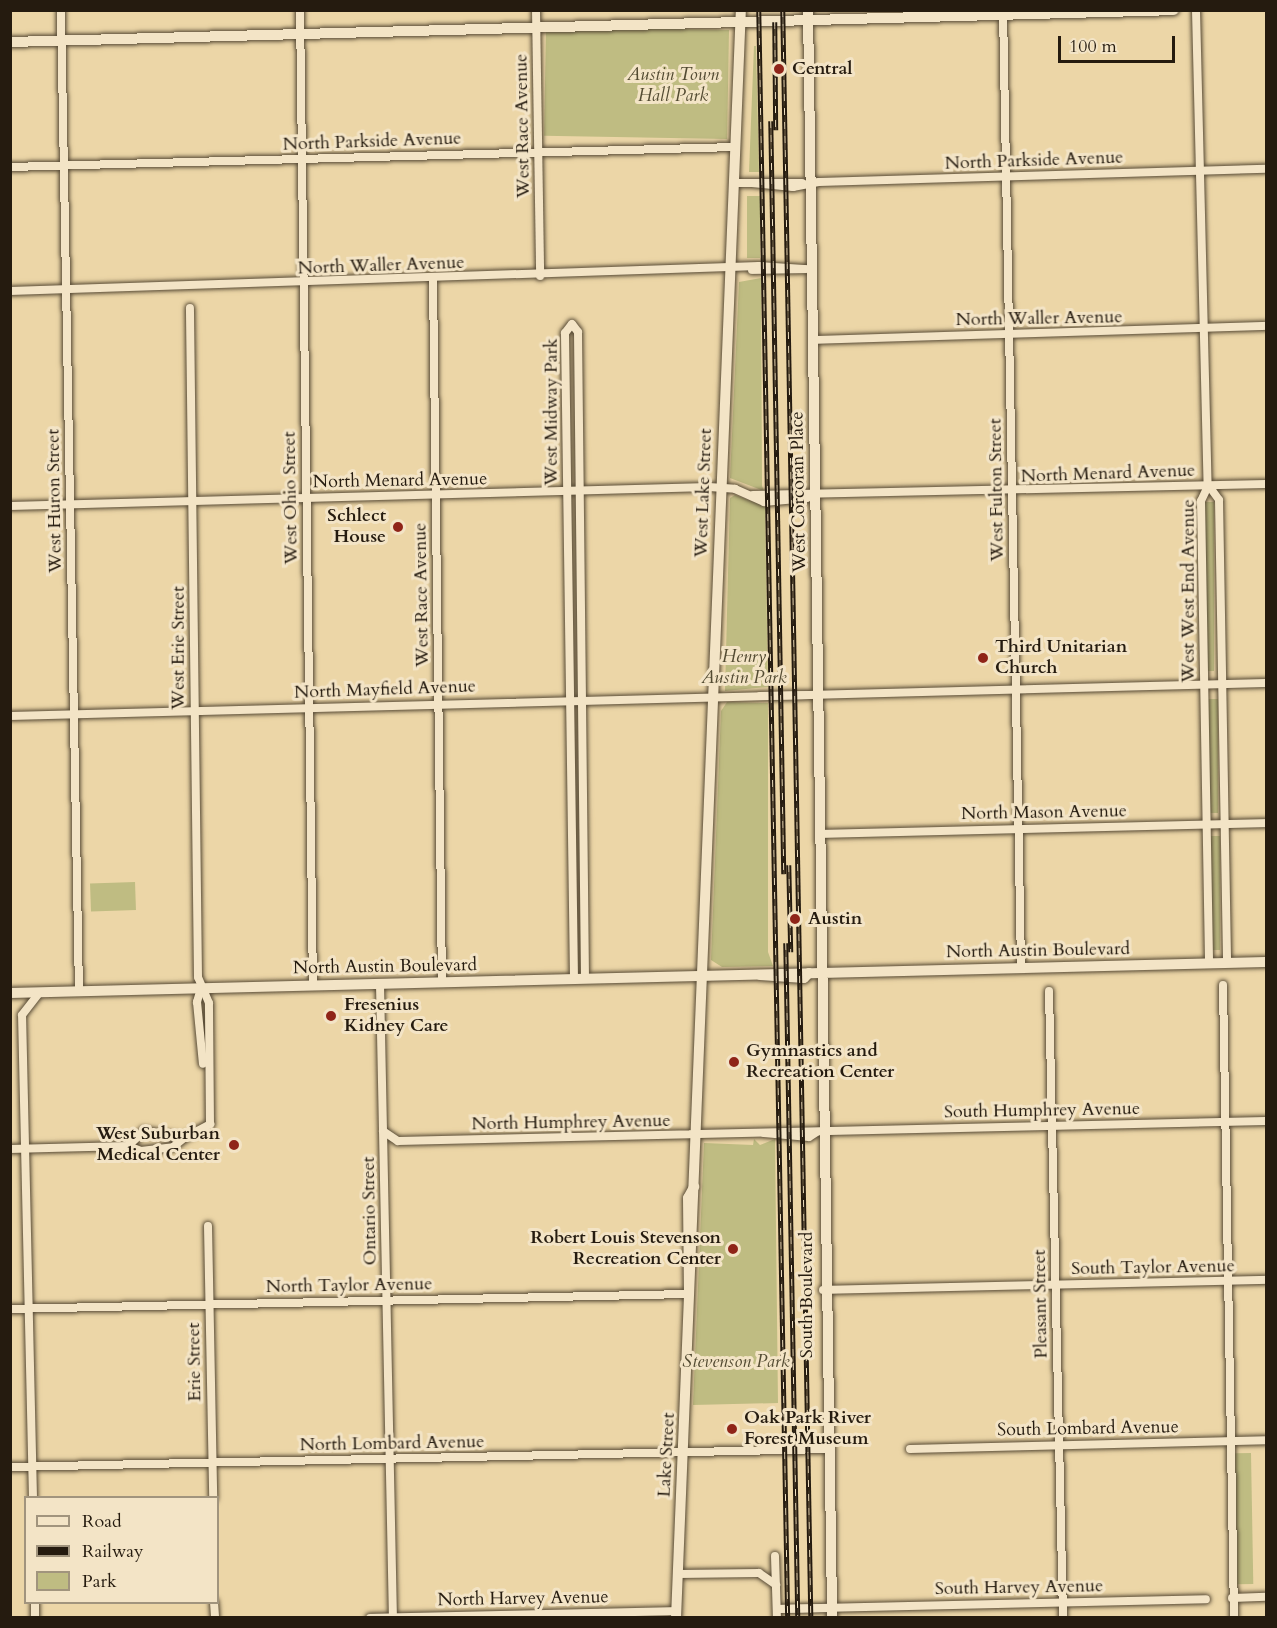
<!DOCTYPE html>
<style>
body{margin:0}
#map{position:relative;width:1277px;height:1628px;overflow:hidden;background:#ecd6a7;font-family:Cardo,serif}
div>[style]{position:absolute}
.green>*{inset:0;background:#bfbc82;transform-origin:0 0}
.roads{filter:drop-shadow(0 0 2px #574a35) drop-shadow(0 0 2px #574a35)}
.street>*{height:8px;margin:-4px;padding:0 4px;transform-origin:4px;border-radius:4px;background:#f3e4c6}
.secondary>*{height:10px;margin:-5px;padding:0 5px;transform-origin:5px;border-radius:5px;background:#f3e4c6}
.rail>*{height:4.5px;margin-top:-2.25px;transform-origin:0;background:repeating-linear-gradient(90deg,#f3e4c6 0 7px,#251b0f 0 14px);box-sizing:border-box;border-block:2px solid #251b0f}
.dots>*{width:16px;height:16px;translate:-50% -50%;box-sizing:border-box;border:3px solid #f3e4c6;border-radius:50%}
span{translate:-50% -50%;white-space:nowrap;text-align:center;line-height:1.15;-webkit-text-stroke:6px #f3e4c6;paint-order:stroke}
.poi-label{font-size:18px;color:#251b0f;font-weight:700}
.left{translate:0 -50%;text-align:left}
.right{translate:-100% -50%;text-align:right}
.park-label{font-size:18px;color:#534b32;font-style:italic}
.street-label{font-size:18px;color:#251b0f}
.frame{position:absolute;inset:0;border:12px solid #251b0f;pointer-events:none}
.legend{position:absolute;left:24px;top:1496px;width:195px;height:108px;box-sizing:border-box;background:#f3e4c6;border:2px solid #a1947d;margin:0;padding:8px 10px;list-style:none;font-size:18px;color:#251b0f}
.legend li{display:flex;align-items:center;gap:12px;height:30px}
.legend b{width:30px;border:2px solid #a1947d}
.scale{position:absolute;left:1058px;top:36px;width:117px;height:27px;box-sizing:border-box;border:3px solid #251b0f;border-top:0;padding-left:8px;font-size:18px;line-height:21px;white-space:nowrap;color:#251b0f;-webkit-text-stroke:4px #f3e4c6;paint-order:stroke}
</style>
<div id="map">
<div class="green">
<i style="left:729px;top:30px;width:109px;height:183px;rotate:91deg"></i>
<i style="clip-path:polygon(754px 46px,756px 46px,759px 172px,749px 172px)"></i>
<i style="left:747px;top:196px;width:13px;height:62px"></i>
<i style="clip-path:polygon(761px 278px,762px 486px,764px 491px,730px 478px,739px 282px)"></i>
<i style="clip-path:polygon(735px 495px,765px 506px,768px 687px,725px 691px,730px 498px)"></i>
<i style="left:1204px;top:502px;width:10px;height:169px"></i>
<i style="left:1207px;top:699px;width:11px;height:114px"></i>
<i style="clip-path:polygon(727px 702px,768px 703px,768px 952px,773px 966px,722px 967px,711px 960px,721px 711px)"></i>
<i style="left:1210px;top:836px;width:10px;height:114px"></i>
<i style="left:135px;top:882px;width:28px;height:45px;rotate:88deg"></i>
<i style="clip-path:polygon(754px 1139px,760px 1145px,775px 1139px,778px 1403px,693px 1405px,704px 1143px,753px 1145px)"></i>
<i style="left:1251px;top:1453px;width:131px;height:16px;rotate:89deg"></i>
</div>
<div class="roads">
<div class="street">
<i style="left:61px;top:10px;width:981px;rotate:88.95deg"></i>
<i style="left:300px;top:10px;width:975px;rotate:89.24deg"></i>
<i style="left:536px;top:10px;width:266px;rotate:89.1deg"></i>
<i style="left:1003px;top:10px;width:958px;rotate:88.92deg"></i>
<i style="left:1196px;top:10px;width:476px;rotate:88.6deg"></i>
<i style="left:10px;top:167px;width:725px;rotate:-1.58deg"></i>
<i style="left:733px;top:183px;width:69px"></i>
<i style="left:752px;top:183px;width:41px;rotate:5.6deg"></i>
<i style="left:793px;top:187px;width:26px;rotate:-11deg"></i>
<i style="left:819px;top:182px;width:447px;rotate:-1.7deg"></i>
<i style="left:752px;top:270px;width:54px;rotate:-1.1deg"></i>
<i style="left:433px;top:279px;width:703px;rotate:89.27deg"></i>
<i style="left:10px;top:291px;width:749px;rotate:-1.91deg"></i>
<i style="left:759px;top:266px;width:45px;rotate:3.8deg"></i>
<i style="left:813px;top:340px;width:453px;rotate:-1.8deg"></i>
<i style="left:1208px;top:486px;width:17px;rotate:115deg"></i>
<i style="left:1201px;top:501px;width:463px;rotate:89deg"></i>
<i style="left:1209px;top:486px;width:17px;rotate:54deg"></i>
<i style="left:1219px;top:500px;width:463px;rotate:89deg"></i>
<i style="left:753px;top:495px;width:513px;rotate:-1.23deg"></i>
<i style="left:10px;top:506px;width:699px;rotate:-1.56deg"></i>
<i style="left:709px;top:487px;width:26px;rotate:4deg"></i>
<i style="left:735px;top:489px;width:32px;rotate:24deg"></i>
<i style="left:764px;top:502px;width:43px;rotate:-5.3deg"></i>
<i style="left:760px;top:696px;width:51px;rotate:-1.1deg"></i>
<i style="left:10px;top:716px;width:1256px;rotate:-1.51deg"></i>
<i style="left:822px;top:834px;width:444px;rotate:-1.4deg"></i>
<i style="left:574px;top:979px;width:646px;rotate:-90.8deg"></i>
<i style="left:565px;top:333px;width:11px;rotate:-52deg"></i>
<i style="left:572px;top:324px;width:10px;rotate:53deg"></i>
<i style="left:578px;top:332px;width:647px;rotate:89.38deg"></i>
<i style="left:380px;top:984px;width:634px;rotate:88.83deg"></i>
<i style="left:1223px;top:985px;width:633px;rotate:89deg"></i>
<i style="left:201px;top:988px;width:15px;rotate:106deg"></i>
<i style="left:197px;top:1002px;width:62px;rotate:84.5deg"></i>
<i style="left:1049px;top:991px;width:627px;rotate:88.72deg"></i>
<i style="left:383px;top:1131px;width:18px;rotate:34deg"></i>
<i style="left:398px;top:1141px;width:868px;rotate:-1.32deg"></i>
<i style="left:764px;top:1133px;width:45px;rotate:5.1deg"></i>
<i style="left:809px;top:1137px;width:9px;rotate:-32deg"></i>
<i style="left:184px;top:1138px;width:30px;rotate:-28deg"></i>
<i style="left:210px;top:1124px;width:121px;rotate:-90.5deg"></i>
<i style="left:209px;top:1003px;width:28px;rotate:-113deg"></i>
<i style="left:198px;top:977px;width:669px;rotate:-90.69deg"></i>
<i style="left:10px;top:1149px;width:118px;rotate:-1.5deg"></i>
<i style="left:128px;top:1146px;width:14px;rotate:21deg"></i>
<i style="left:141px;top:1151px;width:32px;rotate:-7deg"></i>
<i style="left:173px;top:1147px;width:14px;rotate:-39deg"></i>
<i style="left:184px;top:1138px;width:41px;rotate:-170.1deg"></i>
<i style="left:144px;top:1131px;width:22px;rotate:137deg"></i>
<i style="left:208px;top:1226px;width:272px;rotate:88.9deg"></i>
<i style="left:823px;top:1290px;width:443px;rotate:-1.3deg"></i>
<i style="left:10px;top:1309px;width:679px;rotate:-1.27deg"></i>
<i style="left:910px;top:1449px;width:356px;rotate:-1.4deg"></i>
<i style="left:775px;top:1450px;width:38px;rotate:-7deg"></i>
<i style="left:813px;top:1445px;width:14px;rotate:17deg"></i>
<i style="left:10px;top:1467px;width:816px;rotate:-1.26deg"></i>
<i style="left:33px;top:1498px;width:483px;rotate:-91.3deg"></i>
<i style="left:22px;top:1015px;width:29px;rotate:-52deg"></i>
<i style="left:775px;top:1556px;width:62px;rotate:88.2deg"></i>
<i style="left:678px;top:1574px;width:81px;rotate:-0.7deg"></i>
<i style="left:759px;top:1573px;width:21px;rotate:35deg"></i>
<i style="left:1232px;top:1598px;width:34px;rotate:-2deg"></i>
<i style="left:35px;top:1602px;width:16px;rotate:90deg"></i>
<i style="left:214px;top:1602px;width:16px;rotate:86deg"></i>
<i style="left:777px;top:1609px;width:429px;rotate:-1.3deg"></i>
<i style="left:777px;top:1609px;width:53px;rotate:-1.1deg"></i>
<i style="left:370px;top:1618px;width:306px;rotate:-1.3deg"></i>
</div>
<div class="secondary">
<i style="left:808px;top:10px;width:1608px;rotate:89.14deg"></i>
<i style="left:10px;top:42px;width:1164px;rotate:-1.57deg"></i>
<i style="left:760px;top:975px;width:44px;rotate:3.9deg"></i>
<i style="left:804px;top:978px;width:7px;rotate:-45deg"></i>
<i style="left:10px;top:993px;width:1256px;rotate:-1.41deg"></i>
<i style="left:689px;top:1294px;width:96px;rotate:-90.6deg"></i>
<i style="left:688px;top:1198px;width:13px;rotate:-61deg"></i>
<i style="left:676px;top:1618px;width:1609px;rotate:-87.69deg"></i>
</div>
</div>
<div class="rail">
<i style="left:759px;top:10px;width:1608px;rotate:88.97deg"></i>
<i style="left:783px;top:10px;width:1608px;rotate:89deg"></i>
<i style="left:775px;top:22px;width:108px;rotate:89.5deg"></i>
<i style="left:771px;top:121px;width:753px;rotate:89.01deg"></i>
<i style="left:789px;top:865px;width:87px;rotate:88.7deg"></i>
<i style="left:786px;top:943px;width:675px;rotate:88.98deg"></i>
</div>
<div class="dots">
<i style="left:779px;top:69px;background:#8f2418"></i>
<i style="left:398px;top:527px;background:#8f2418"></i>
<i style="left:983px;top:658px;background:#8f2418"></i>
<i style="left:795px;top:919px;background:#8f2418"></i>
<i style="left:331px;top:1016px;background:#8f2418"></i>
<i style="left:734px;top:1062px;background:#8f2418"></i>
<i style="left:234px;top:1145px;background:#8f2418"></i>
<i style="left:733px;top:1249px;background:#8f2418"></i>
<i style="left:732px;top:1429px;background:#8f2418"></i>
</div>
<div class="poi-label">
<span class="left" style="left:792px;top:69px">Central</span>
<span class="right" style="left:386px;top:527px">Schlect<br>House</span>
<span class="left" style="left:995px;top:658px">Third Unitarian<br>Church</span>
<span class="left" style="left:808px;top:919px">Austin</span>
<span class="left" style="left:344px;top:1016px">Fresenius<br>Kidney Care</span>
<span class="left" style="left:746px;top:1062px">Gymnastics and<br>Recreation Center</span>
<span class="right" style="left:220px;top:1145px">West Suburban<br>Medical Center</span>
<span class="right" style="left:721px;top:1249px">Robert Louis Stevenson<br>Recreation Center</span>
<span class="left" style="left:744px;top:1429px">Oak Park River<br>Forest Museum</span>
</div>
<div class="park-label">
<span style="left:673px;top:86px">Austin Town<br>Hall Park</span>
<span style="left:744px;top:668px">Henry<br>Austin Park</span>
<span style="left:736px;top:1362px">Stevenson Park</span>
</div>
<div class="street-label">
<span style="left:523px;top:126px;rotate:-91deg">West Race Avenue</span>
<span style="left:372px;top:142px;rotate:-2deg">North Parkside Avenue</span>
<span style="left:1034px;top:161px;rotate:-2deg">North Parkside Avenue</span>
<span style="left:381px;top:266px;rotate:-2deg">North Waller Avenue</span>
<span style="left:1039px;top:319px;rotate:-1deg">North Waller Avenue</span>
<span style="left:552px;top:412px;rotate:-90deg">West Midway Park</span>
<span style="left:1108px;top:474px;rotate:-2deg">North Menard Avenue</span>
<span style="left:400px;top:481px;rotate:-1deg">North Menard Avenue</span>
<span style="left:997px;top:490px;rotate:-91deg">West Fulton Street</span>
<span style="left:799px;top:492px;rotate:-91deg">West Corcoran Place</span>
<span style="left:704px;top:493px;rotate:-88deg">West Lake Street</span>
<span style="left:291px;top:498px;rotate:-91deg">West Ohio Street</span>
<span style="left:55px;top:501px;rotate:-91deg">West Huron Street</span>
<span style="left:1189px;top:591px;rotate:-90deg">West West End Avenue</span>
<span style="left:422px;top:595px;rotate:-91deg">West Race Avenue</span>
<span style="left:179px;top:648px;rotate:-90deg">West Erie Street</span>
<span style="left:385px;top:690px;rotate:-2deg">North Mayfield Avenue</span>
<span style="left:1044px;top:813px;rotate:-1deg">North Mason Avenue</span>
<span style="left:1038px;top:951px;rotate:-1deg">North Austin Boulevard</span>
<span style="left:385px;top:967px;rotate:-1deg">North Austin Boulevard</span>
<span style="left:1042px;top:1111px;rotate:-1deg">South Humphrey Avenue</span>
<span style="left:571px;top:1123px;rotate:-1deg">North Humphrey Avenue</span>
<span style="left:370px;top:1211px;rotate:-91deg">Ontario Street</span>
<span style="left:1153px;top:1268px;rotate:-1deg">South Taylor Avenue</span>
<span style="left:349px;top:1286px;rotate:-1deg">North Taylor Avenue</span>
<span style="left:807px;top:1295px;rotate:-90deg">South Boulevard</span>
<span style="left:1041px;top:1304px;rotate:-91deg">Pleasant Street</span>
<span style="left:195px;top:1362px;rotate:-91deg">Erie Street</span>
<span style="left:1088px;top:1429px;rotate:-1deg">South Lombard Avenue</span>
<span style="left:392px;top:1444px;rotate:-1deg">North Lombard Avenue</span>
<span style="left:667px;top:1455px;rotate:-87deg">Lake Street</span>
<span style="left:1019px;top:1588px;rotate:-1deg">South Harvey Avenue</span>
<span style="left:523px;top:1599px;rotate:-1deg">North Harvey Avenue</span>
</div>
<div class="frame"></div>
<ul class="legend">
<li><b style="height:8px;background:#f3e4c6"></b>Road</li>
<li><b style="height:8px;background:#251b0f"></b>Railway</li>
<li><b style="height:16px;background:#bfbc82"></b>Park</li>
</ul>
<div class="scale">100 m</div>
</div>
